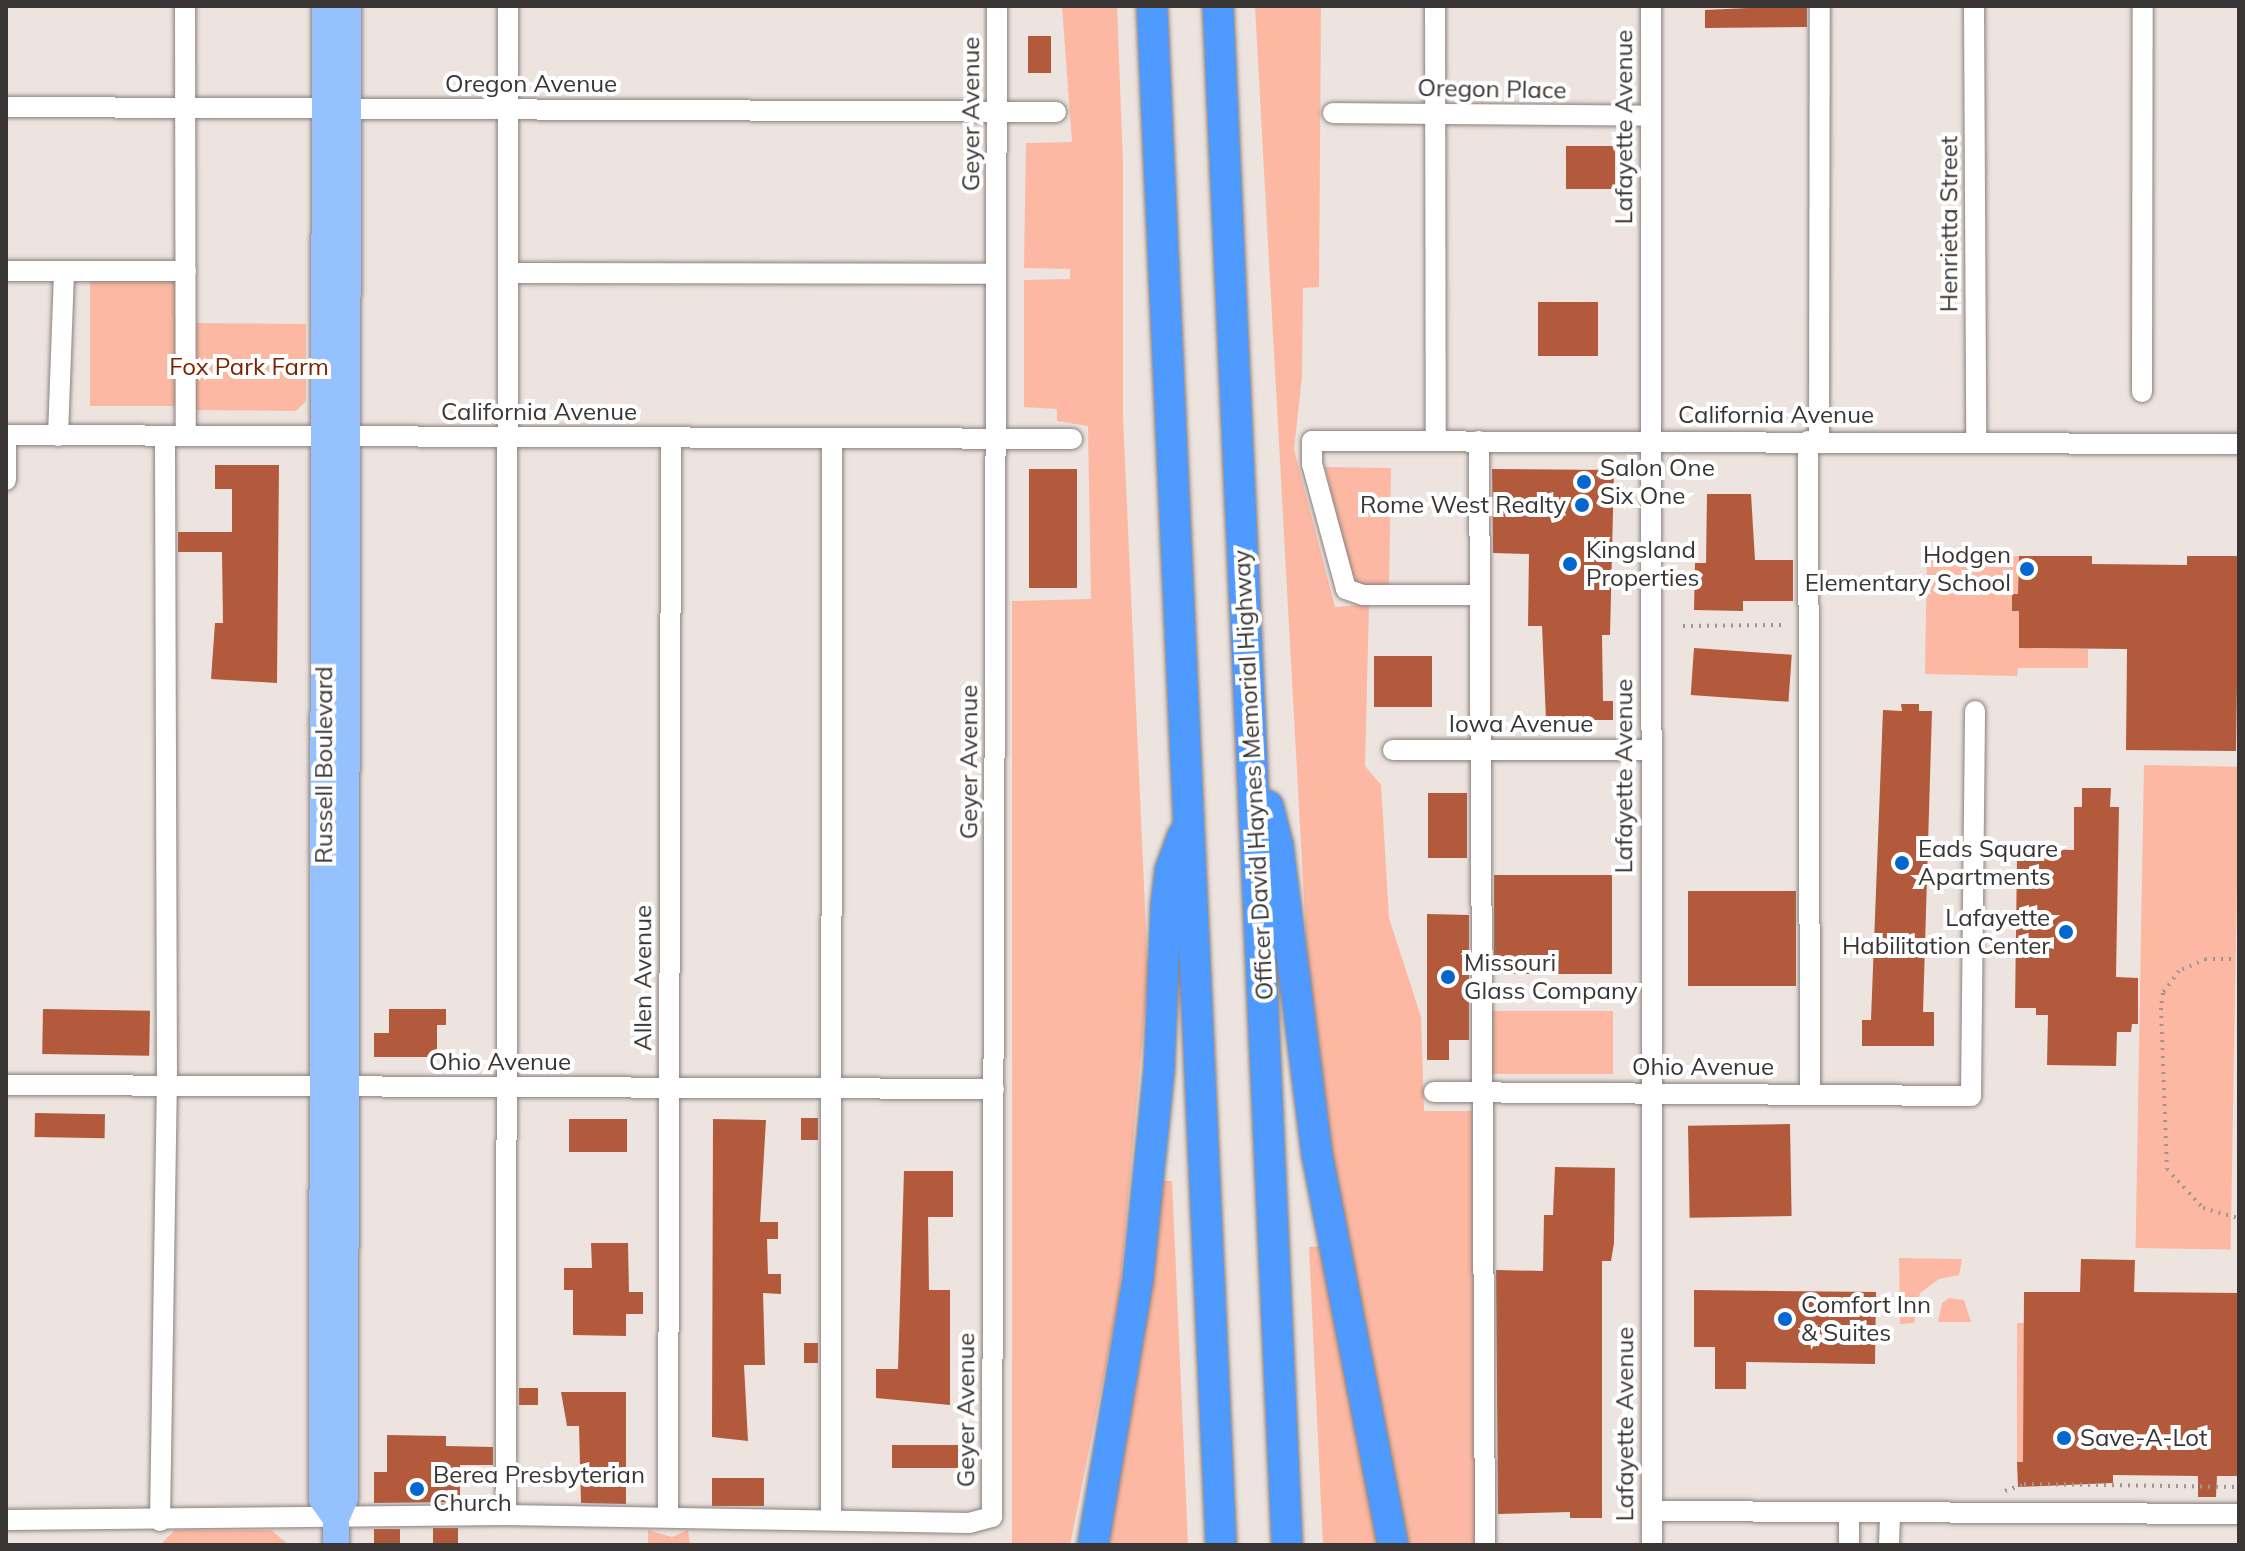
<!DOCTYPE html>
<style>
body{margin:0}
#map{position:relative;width:2245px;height:1551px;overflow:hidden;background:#ede3df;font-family:Mulish,sans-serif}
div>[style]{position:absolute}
.green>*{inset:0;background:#fcb8a2;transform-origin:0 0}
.building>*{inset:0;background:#b35a3c;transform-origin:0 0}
.path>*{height:4px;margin-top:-2px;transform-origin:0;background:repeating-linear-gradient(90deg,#9d9693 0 2px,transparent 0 8px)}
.roads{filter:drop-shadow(0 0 2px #8a807d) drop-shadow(0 0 2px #8a807d)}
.minor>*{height:20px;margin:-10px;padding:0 10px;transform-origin:10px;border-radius:10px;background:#fff}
.major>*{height:26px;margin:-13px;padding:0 13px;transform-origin:13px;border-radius:13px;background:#95c2fe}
.highway>*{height:30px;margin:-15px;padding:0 15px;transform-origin:15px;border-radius:15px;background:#4f9afe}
.dots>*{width:22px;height:22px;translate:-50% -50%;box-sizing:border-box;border:4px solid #fff;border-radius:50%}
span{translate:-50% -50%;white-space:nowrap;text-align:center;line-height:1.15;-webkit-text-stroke:8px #fff;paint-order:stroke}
.street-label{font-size:24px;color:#393534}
.park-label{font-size:24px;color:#792502}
.poi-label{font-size:24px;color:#393534}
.left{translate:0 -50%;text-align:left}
.right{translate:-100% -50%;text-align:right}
.frame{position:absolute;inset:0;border:8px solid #393534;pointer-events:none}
</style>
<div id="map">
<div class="green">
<i style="clip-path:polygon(1062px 6px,1117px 6px,1123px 164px,1123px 417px,1148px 975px,1119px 1300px,1070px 1545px,1012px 1545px,1012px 601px,1091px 599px,1088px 426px,1057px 421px,1057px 409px,1024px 407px,1024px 280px,1070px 279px,1070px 269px,1024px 268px,1026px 143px,1072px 142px)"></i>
<i style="clip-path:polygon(1255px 6px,1321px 6px,1319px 287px,1303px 288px,1302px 377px,1294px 449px,1335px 607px,1369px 604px,1365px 766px,1381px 785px,1389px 918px,1421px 1017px,1424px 1111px,1472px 1111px,1479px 1545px,1405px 1545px,1341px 1240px,1310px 1008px)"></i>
<i style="left:90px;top:281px;width:85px;height:125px"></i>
<i style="clip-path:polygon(193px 323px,306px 324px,306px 401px,296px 411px,192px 410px)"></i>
<i style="clip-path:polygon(1325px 467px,1391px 468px,1389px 586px,1353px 584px)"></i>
<i style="clip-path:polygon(1927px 554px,2019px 556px,2018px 594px,2012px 594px,2012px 610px,2019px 611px,2019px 648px,2088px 649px,2088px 668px,2018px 668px,2017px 676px,1925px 674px)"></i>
<i style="left:2144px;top:765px;width:95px;height:483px;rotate:1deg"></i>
<i style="left:1489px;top:1011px;width:124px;height:63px"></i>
<i style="clip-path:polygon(1161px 1181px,1172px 1181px,1188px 1545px,1106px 1545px)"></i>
<i style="clip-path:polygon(1323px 1246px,1384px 1545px,1323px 1545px,1309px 1247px)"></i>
<i style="clip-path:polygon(1899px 1258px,1962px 1259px,1959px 1275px,1939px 1279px,1920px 1293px,1914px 1323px,1900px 1324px)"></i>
<i style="clip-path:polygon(1949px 1298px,1964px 1300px,1971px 1322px,1938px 1322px,1942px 1303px)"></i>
<i style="left:2017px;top:1323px;width:7px;height:139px"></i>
<i style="clip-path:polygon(175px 1530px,271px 1530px,289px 1545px,160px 1545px)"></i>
<i style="clip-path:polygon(648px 1530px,672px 1537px,688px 1530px,690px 1545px,648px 1545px)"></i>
</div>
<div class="building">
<i style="clip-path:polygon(1788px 6px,1807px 6px,1807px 27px,1705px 28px,1705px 10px)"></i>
<i style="left:1028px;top:36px;width:23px;height:37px"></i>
<i style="left:1566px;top:146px;width:49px;height:43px"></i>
<i style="left:1538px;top:302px;width:60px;height:54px"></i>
<i style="clip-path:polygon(215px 465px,279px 465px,277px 683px,211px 679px,215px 623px,223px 623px,222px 552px,178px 552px,178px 532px,232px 532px,232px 489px,215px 489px)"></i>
<i style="left:1029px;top:469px;width:48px;height:119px"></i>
<i style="clip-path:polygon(1492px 469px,1614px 470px,1610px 635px,1602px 635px,1603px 701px,1613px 701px,1613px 720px,1546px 720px,1542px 626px,1528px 626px,1529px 554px,1493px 553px)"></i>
<i style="clip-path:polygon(1707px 494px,1751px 494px,1755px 560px,1793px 560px,1793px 601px,1743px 601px,1743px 611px,1694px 610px,1695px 563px,1706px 563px)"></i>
<i style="clip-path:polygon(2019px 556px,2092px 556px,2092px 564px,2187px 565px,2187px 556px,2239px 556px,2236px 751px,2126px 750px,2127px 649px,2019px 648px,2019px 611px,2012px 611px,2012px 594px,2018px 594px)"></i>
<i style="left:1694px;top:648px;width:98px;height:47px;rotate:4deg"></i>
<i style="left:1374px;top:656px;width:58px;height:51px"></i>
<i style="clip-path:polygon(1901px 704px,1919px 704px,1919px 711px,1932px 711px,1923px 1012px,1934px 1012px,1934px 1046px,1862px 1046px,1862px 1020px,1871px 1020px,1883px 710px,1902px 711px)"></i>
<i style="clip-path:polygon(2082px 788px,2111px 788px,2110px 807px,2119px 807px,2116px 977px,2138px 978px,2138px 1024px,2132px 1024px,2131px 1032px,2117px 1032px,2116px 1066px,2047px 1065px,2048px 1015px,2036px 1015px,2036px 1008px,2015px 1008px,2017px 858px,2037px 859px,2037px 849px,2074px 850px,2074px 807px,2082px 807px)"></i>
<i style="left:1428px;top:793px;width:39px;height:65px"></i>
<i style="left:1494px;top:875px;width:118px;height:99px"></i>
<i style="left:1688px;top:891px;width:108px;height:95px"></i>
<i style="clip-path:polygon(1427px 914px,1469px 915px,1469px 1040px,1449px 1040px,1449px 1060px,1427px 1060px)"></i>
<i style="left:43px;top:1009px;width:107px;height:45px;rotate:1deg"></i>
<i style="clip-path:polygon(389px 1009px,446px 1009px,446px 1025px,437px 1025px,437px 1057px,374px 1057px,374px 1033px,389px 1033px)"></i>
<i style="left:35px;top:1113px;width:70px;height:24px;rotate:1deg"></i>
<i style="left:801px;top:1118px;width:17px;height:22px"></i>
<i style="left:569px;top:1119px;width:58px;height:33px"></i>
<i style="clip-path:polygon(713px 1119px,766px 1120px,760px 1222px,778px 1222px,778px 1239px,767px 1239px,768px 1274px,781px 1274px,781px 1294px,763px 1293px,765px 1365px,744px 1365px,748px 1441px,712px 1437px)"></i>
<i style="left:1790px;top:1124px;width:92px;height:102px;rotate:89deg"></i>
<i style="clip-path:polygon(1555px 1167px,1615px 1168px,1614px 1243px,1611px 1261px,1602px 1261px,1602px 1518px,1570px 1518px,1570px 1512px,1498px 1514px,1496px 1270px,1543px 1271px,1544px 1215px,1553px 1215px)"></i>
<i style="clip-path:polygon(904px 1171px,953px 1171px,953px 1217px,928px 1217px,929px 1290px,950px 1290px,950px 1405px,876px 1398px,876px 1369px,898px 1369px)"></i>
<i style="clip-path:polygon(591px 1243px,628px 1243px,629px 1292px,643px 1292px,643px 1314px,626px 1314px,626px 1336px,573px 1335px,573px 1290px,564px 1290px,564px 1268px,592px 1268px)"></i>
<i style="clip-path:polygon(2081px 1259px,2135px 1260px,2134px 1292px,2239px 1293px,2239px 1476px,2217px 1476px,2216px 1497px,2198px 1497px,2198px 1476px,2113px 1475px,2113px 1483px,2018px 1487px,2017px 1462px,2023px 1462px,2024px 1292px,2080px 1292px)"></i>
<i style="clip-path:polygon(1694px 1290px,1876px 1292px,1875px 1364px,1746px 1362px,1746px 1389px,1715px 1389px,1715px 1347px,1694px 1347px)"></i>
<i style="left:804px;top:1343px;width:14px;height:20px"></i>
<i style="left:519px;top:1388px;width:19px;height:17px"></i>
<i style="clip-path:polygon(561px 1392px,626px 1392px,626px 1504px,581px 1503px,579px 1426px,567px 1426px)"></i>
<i style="clip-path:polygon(387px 1435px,446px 1436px,446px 1446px,493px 1447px,493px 1465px,460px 1465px,460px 1502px,374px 1503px,374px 1472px,387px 1472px)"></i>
<i style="left:892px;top:1445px;width:66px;height:23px"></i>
<i style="left:712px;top:1478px;width:52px;height:28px"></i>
<i style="left:458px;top:1528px;width:17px;height:25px;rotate:90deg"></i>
<i style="left:374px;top:1529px;width:26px;height:16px"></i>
</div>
<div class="path">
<i style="left:1683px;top:626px;width:98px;rotate:-0.6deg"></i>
<i style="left:2239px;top:959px;width:33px;rotate:180deg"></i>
<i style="left:2206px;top:959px;width:30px;rotate:156deg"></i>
<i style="left:2179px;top:971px;width:27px;rotate:126deg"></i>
<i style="left:2163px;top:993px;width:15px;rotate:98deg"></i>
<i style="left:2161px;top:1008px;width:161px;rotate:87.9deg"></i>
<i style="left:2167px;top:1169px;width:53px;rotate:47.3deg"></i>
<i style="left:2203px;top:1208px;width:37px;rotate:16deg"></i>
<i style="left:2005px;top:1491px;width:20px;rotate:-20deg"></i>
<i style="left:2024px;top:1484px;width:215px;rotate:0.8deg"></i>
</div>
<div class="roads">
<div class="minor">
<i style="left:185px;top:6px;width:430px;rotate:89.9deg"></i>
<i style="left:1435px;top:6px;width:435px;rotate:89.9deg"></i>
<i style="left:1651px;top:6px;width:1539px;rotate:89.96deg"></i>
<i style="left:1974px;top:6px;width:436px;rotate:89.7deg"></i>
<i style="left:6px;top:107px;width:1050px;rotate:0.27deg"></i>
<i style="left:1333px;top:113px;width:317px;rotate:0.5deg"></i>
<i style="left:6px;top:271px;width:180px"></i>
<i style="left:508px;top:273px;width:488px;rotate:0.1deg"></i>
<i style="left:2142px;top:392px;width:386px;rotate:-89.9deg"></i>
<i style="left:6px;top:435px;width:1066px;rotate:0.21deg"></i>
<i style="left:58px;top:436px;width:165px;rotate:-87.9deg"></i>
<i style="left:1479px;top:441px;width:1104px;rotate:89.69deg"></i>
<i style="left:1808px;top:441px;width:653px;rotate:89.82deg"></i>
<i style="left:1819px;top:441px;width:435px;rotate:-89.9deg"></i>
<i style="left:6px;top:480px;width:45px;rotate:-90deg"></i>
<i style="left:1480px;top:595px;width:117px;rotate:180deg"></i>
<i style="left:1363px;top:595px;width:18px;rotate:-161deg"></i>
<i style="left:1346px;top:589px;width:130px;rotate:-105.2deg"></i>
<i style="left:1312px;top:464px;width:23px;rotate:-90deg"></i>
<i style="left:1312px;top:441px;width:927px;rotate:0.19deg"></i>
<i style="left:1393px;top:750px;width:256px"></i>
<i style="left:6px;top:1085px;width:988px;rotate:0.23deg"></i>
<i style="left:1434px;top:1092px;width:537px;rotate:0.43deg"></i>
<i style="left:1971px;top:1096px;width:385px;rotate:-89.4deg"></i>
<i style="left:1652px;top:1511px;width:587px;rotate:0.29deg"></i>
<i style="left:506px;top:1515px;width:1509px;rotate:-89.92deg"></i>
<i style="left:668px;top:1517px;width:1079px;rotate:-89.84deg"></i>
<i style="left:6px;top:1520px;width:500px;rotate:-0.57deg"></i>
<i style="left:506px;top:1515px;width:463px;rotate:1deg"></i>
<i style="left:969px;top:1523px;width:24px;rotate:-15deg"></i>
<i style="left:992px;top:1517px;width:1511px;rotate:-89.81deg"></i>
<i style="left:831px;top:1520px;width:1081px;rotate:-89.95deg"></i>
<i style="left:160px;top:1521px;width:435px;rotate:-89.1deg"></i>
<i style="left:167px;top:1086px;width:650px;rotate:-90.18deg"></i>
<i style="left:1849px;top:1545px;width:33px;rotate:-90deg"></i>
<i style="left:1889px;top:1545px;width:32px;rotate:-88deg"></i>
</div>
<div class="major">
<i style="left:325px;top:6px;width:1493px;rotate:90.12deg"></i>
<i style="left:322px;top:1499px;width:24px;rotate:55deg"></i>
<i style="left:336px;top:1545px;width:26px;rotate:-90deg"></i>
<i style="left:336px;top:1519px;width:23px;rotate:-67deg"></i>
<i style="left:345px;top:1498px;width:1492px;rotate:-89.88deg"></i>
</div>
<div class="highway">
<i style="left:1152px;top:6px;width:1541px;rotate:87.43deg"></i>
<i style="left:1218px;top:6px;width:1541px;rotate:87.43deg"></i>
<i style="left:1268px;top:806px;width:41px;rotate:76deg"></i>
<i style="left:1278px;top:846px;width:310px;rotate:82.8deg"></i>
<i style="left:1317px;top:1154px;width:398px;rotate:79deg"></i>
<i style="left:1093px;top:1545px;width:271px;rotate:-80.4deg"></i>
<i style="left:1138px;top:1278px;width:207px;rotate:-84.2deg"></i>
<i style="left:1159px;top:1072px;width:167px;rotate:-87.6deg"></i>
<i style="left:1166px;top:905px;width:34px;rotate:-83deg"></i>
<i style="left:1170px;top:871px;width:38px;rotate:-70deg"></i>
</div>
</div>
<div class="dots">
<i style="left:1584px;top:482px;background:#0367cf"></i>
<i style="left:1582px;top:505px;background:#0367cf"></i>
<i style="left:1570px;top:564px;background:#0367cf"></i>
<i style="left:2027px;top:569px;background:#0367cf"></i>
<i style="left:1902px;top:863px;background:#0367cf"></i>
<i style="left:2066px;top:932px;background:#0367cf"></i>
<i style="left:1448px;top:977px;background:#0367cf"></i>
<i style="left:1785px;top:1319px;background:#0367cf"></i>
<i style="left:2064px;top:1438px;background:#0367cf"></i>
<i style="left:417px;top:1489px;background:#0367cf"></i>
</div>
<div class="street-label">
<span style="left:531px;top:84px">Oregon Avenue</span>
<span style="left:1492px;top:89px;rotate:1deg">Oregon Place</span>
<span style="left:971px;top:114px;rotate:-90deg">Geyer Avenue</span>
<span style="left:1624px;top:127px;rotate:-90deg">Lafayette Avenue</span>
<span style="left:1949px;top:224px;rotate:-90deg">Henrietta Street</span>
<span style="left:539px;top:412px">California Avenue</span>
<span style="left:1776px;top:415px">California Avenue</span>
<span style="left:1521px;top:724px">Iowa Avenue</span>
<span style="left:969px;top:762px;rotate:-90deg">Geyer Avenue</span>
<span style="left:324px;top:765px;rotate:-90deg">Russell Boulevard</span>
<span style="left:1253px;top:775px;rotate:-93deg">Officer David Haynes Memorial Highway</span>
<span style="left:1624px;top:776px;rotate:-90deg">Lafayette Avenue</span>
<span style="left:643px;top:978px;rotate:-90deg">Allen Avenue</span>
<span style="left:500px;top:1062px">Ohio Avenue</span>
<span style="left:1703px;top:1067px">Ohio Avenue</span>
<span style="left:966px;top:1410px;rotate:-90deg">Geyer Avenue</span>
<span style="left:1625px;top:1424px;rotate:-90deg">Lafayette Avenue</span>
</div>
<div class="park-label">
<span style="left:249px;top:367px">Fox Park Farm</span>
</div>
<div class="poi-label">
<span class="left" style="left:1600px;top:482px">Salon One<br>Six One</span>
<span class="right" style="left:1566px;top:505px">Rome West Realty</span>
<span class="left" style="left:1586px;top:564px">Kingsland<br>Properties</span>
<span class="right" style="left:2011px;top:569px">Hodgen<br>Elementary School</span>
<span class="left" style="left:1918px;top:863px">Eads Square<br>Apartments</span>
<span class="right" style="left:2050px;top:932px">Lafayette<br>Habilitation Center</span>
<span class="left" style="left:1464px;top:977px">Missouri<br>Glass Company</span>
<span class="left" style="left:1801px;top:1319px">Comfort Inn<br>&amp; Suites</span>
<span class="left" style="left:2080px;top:1438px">Save-A-Lot</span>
<span class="left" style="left:433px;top:1489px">Berea Presbyterian<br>Church</span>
</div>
<div class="frame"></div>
</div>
